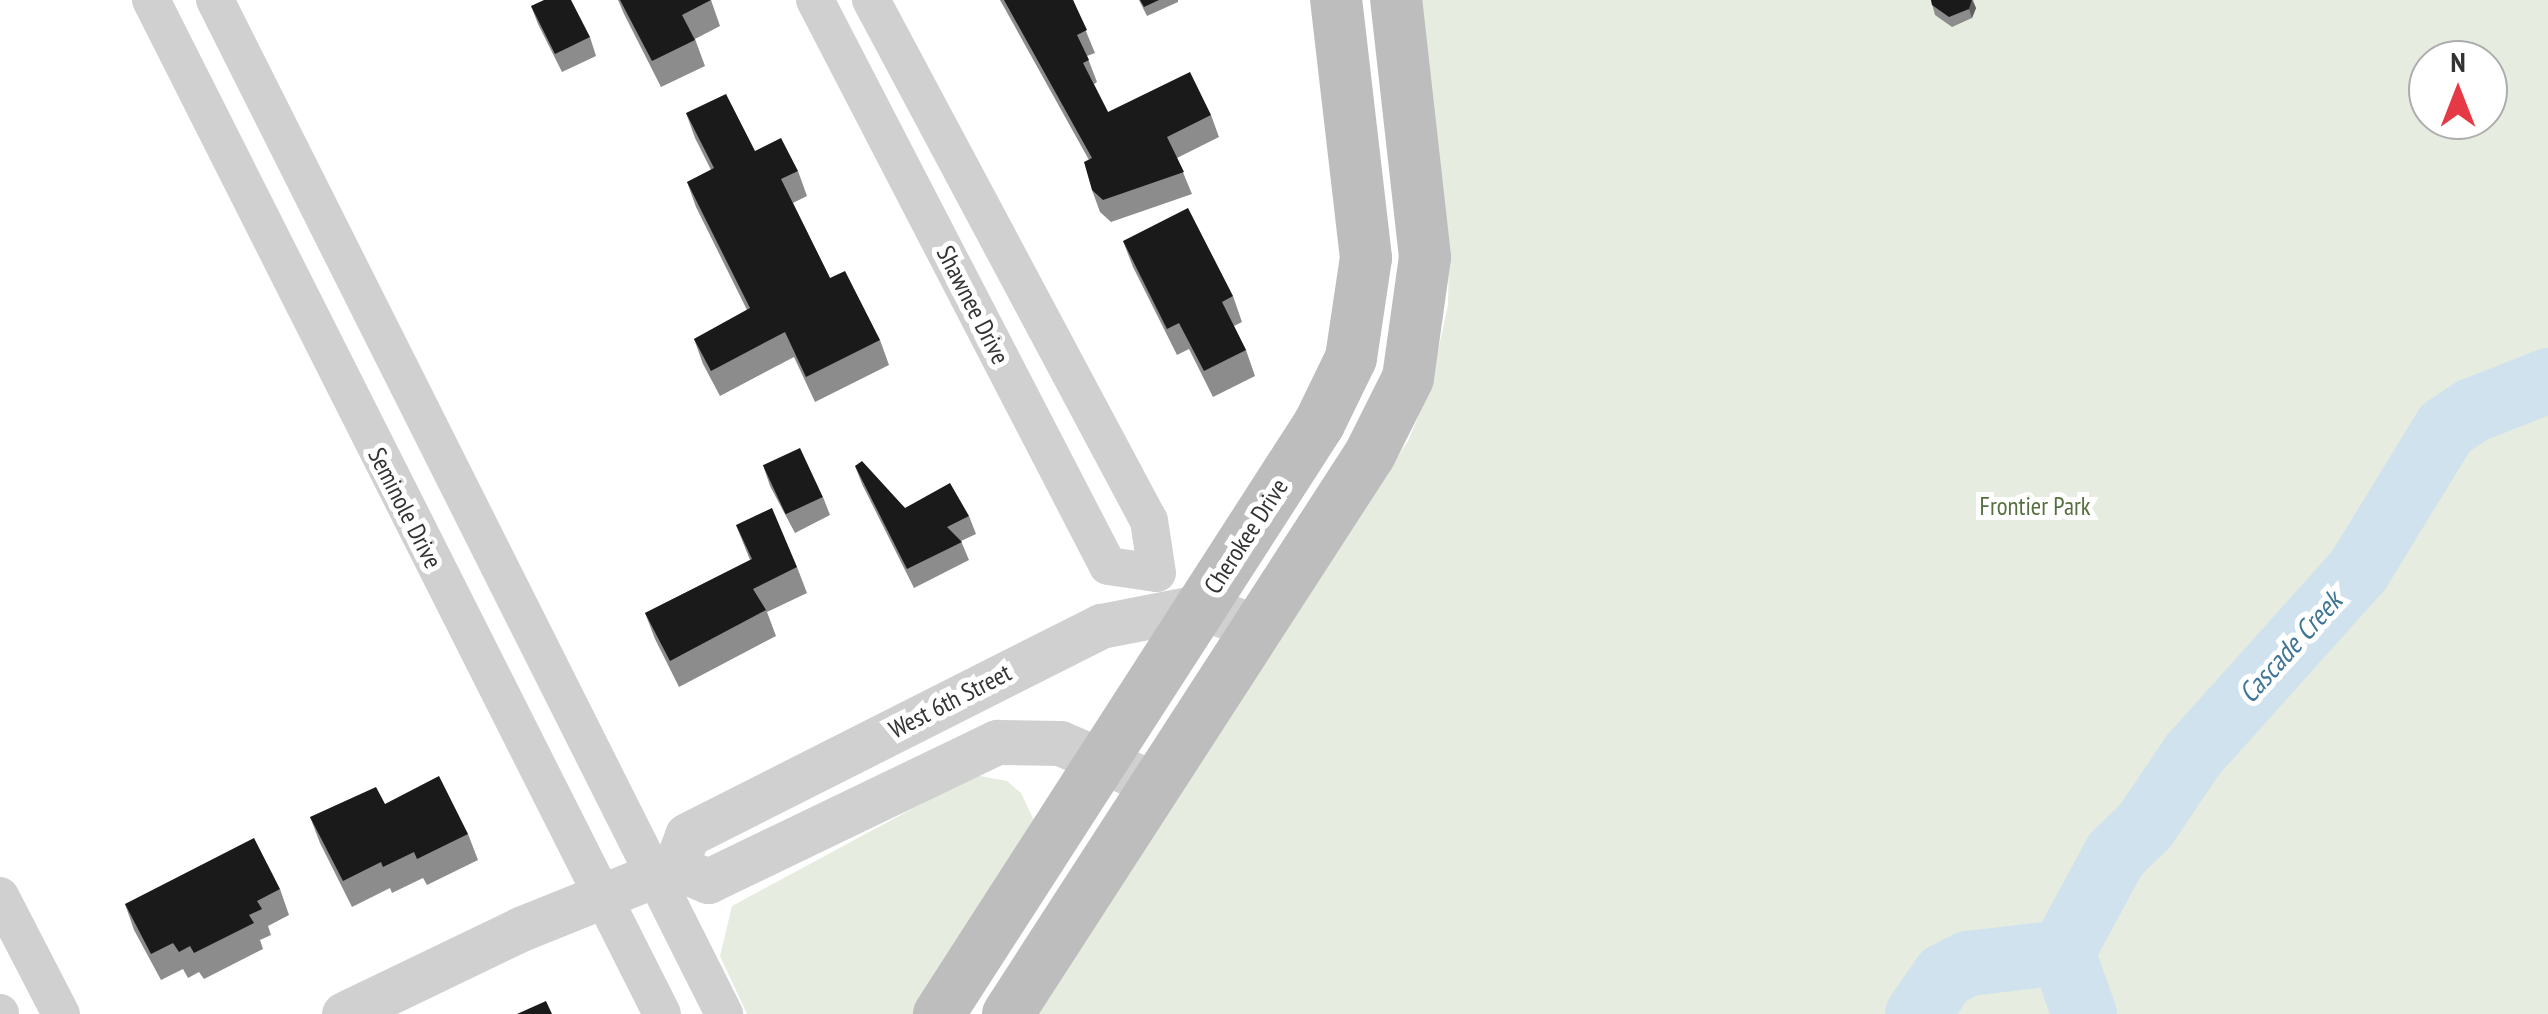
<!DOCTYPE html>
<style>
body{margin:0}
#map{position:relative;width:2548px;height:1014px;overflow:hidden;background:#fff;font-family:"PT Sans Narrow",sans-serif}
div>[style]{position:absolute}
.green>*{inset:0;background:#e6ecdf}
.river>*{height:65px;margin:-32.5px;padding:0 32.5px;transform-origin:32.5px;border-radius:32.5px;background:#cfe2ee}
.minor>*{height:38px;margin:-19px;padding:0 19px;transform-origin:19px;border-radius:19px;background:#d0d0d0}
.tertiary>*{height:45px;margin:-22.5px;padding:0 22.5px;transform-origin:22.5px;border-radius:22.5px;background:#d0d0d0}
.secondary>*{height:52px;margin:-26px;padding:0 26px;transform-origin:26px;border-radius:26px;background:#bdbdbd}
.wall>*{inset:0;background:#8c8c8c}
.shaded-wall>*{inset:0;background:#5f5f5f}
.building>*{inset:0;background:#1a1a1a;transform-origin:0 0}
span{translate:-50% -50%;white-space:nowrap;text-align:center;line-height:1.15;-webkit-text-stroke:10px #fff;paint-order:stroke}
.street-label{font-size:25px;color:#333}
.park-label{font-size:25px;color:#56703f}
.water-label{font-size:28px;color:#3f7597;font-style:italic}
.north{position:absolute;left:2408px;top:40px;width:100px;height:100px;box-sizing:border-box;background:#fff;border:2px solid #adadad;border-radius:50%;rotate:0deg;font-size:28px;font-weight:700;line-height:40px;text-align:center;color:#333}
.north::after{content:'';display:block;margin:auto;width:35px;height:45px;background:#e63946;clip-path:polygon(50% 0,100% 100%,50% 72%,0 100%)}
</style>
<div id="map">
<div class="green">
<i style="clip-path:polygon(evenodd,1421px 0,2548px 0,2548px 1014px,1033px 1014px,1408px 441px,1430px 388px,1448px 305px,1449px 257px,1421px 0,2428px 60px,2488px 60px,2488px 120px,2428px 120px,2428px 60px)"></i>
<i style="clip-path:polygon(975px 775px,1007px 781px,1021px 793px,1036px 825px,923px 1014px,747px 1014px,720px 956px,732px 906px)"></i>
</div>
<div class="river">
<i style="left:2062px;top:952px;width:66px;rotate:70.5deg"></i>
<i style="left:1917px;top:1014px;width:47px;rotate:-55.3deg"></i>
<i style="left:1944px;top:975px;width:27px;rotate:-27deg"></i>
<i style="left:1968px;top:963px;width:95px;rotate:-6.7deg"></i>
<i style="left:2062px;top:952px;width:111px;rotate:-61.6deg"></i>
<i style="left:2115px;top:854px;width:42px;rotate:-44deg"></i>
<i style="left:2145px;top:825px;width:84px;rotate:-56.1deg"></i>
<i style="left:2192px;top:755px;width:249px;rotate:-48.1deg"></i>
<i style="left:2358px;top:570px;width:167px;rotate:-58.5deg"></i>
<i style="left:2445px;top:428px;width:32px;rotate:-34deg"></i>
<i style="left:2472px;top:410px;width:82px;rotate:-21.5deg"></i>
</div>
<div class="minor">
<i style="left:151px;top:0;width:1135px;rotate:63.25deg"></i>
<i style="left:215px;top:0;width:1135px;rotate:63.34deg"></i>
<i style="left:815px;top:0;width:637px;rotate:62.63deg"></i>
<i style="left:1108px;top:566px;width:49px;rotate:8.1deg"></i>
<i style="left:1157px;top:573px;width:53px;rotate:-98.7deg"></i>
<i style="left:1149px;top:521px;width:591px;rotate:-118.08deg"></i>
<i style="left:0;top:896px;width:133px;rotate:62.7deg"></i>
<i style="left:0;top:1013px;width:1px;rotate:90deg"></i>
</div>
<div class="tertiary">
<i style="left:675px;top:867px;width:34px;rotate:-69deg"></i>
<i style="left:687px;top:835px;width:464px;rotate:-26.8deg"></i>
<i style="left:1101px;top:626px;width:100px;rotate:-11deg"></i>
<i style="left:1199px;top:607px;width:61px;rotate:19deg"></i>
<i style="left:344px;top:1014px;width:199px;rotate:-25.7deg"></i>
<i style="left:523px;top:928px;width:164px;rotate:-21.9deg"></i>
<i style="left:675px;top:867px;width:36px;rotate:23deg"></i>
<i style="left:708px;top:881px;width:321px;rotate:-25.7deg"></i>
<i style="left:997px;top:742px;width:63px;rotate:0.9deg"></i>
<i style="left:1060px;top:743px;width:103px;rotate:23.3deg"></i>
</div>
<div class="secondary">
<i style="left:939px;top:1014px;width:702px;rotate:-57.22deg"></i>
<i style="left:1319px;top:424px;width:73px;rotate:-64.1deg"></i>
<i style="left:1351px;top:358px;width:101px;rotate:-81.5deg"></i>
<i style="left:1366px;top:258px;width:260px;rotate:-96.6deg"></i>
<i style="left:1008px;top:1014px;width:667px;rotate:-57.12deg"></i>
<i style="left:1370px;top:454px;width:85px;rotate:-63.4deg"></i>
<i style="left:1408px;top:378px;width:122px;rotate:-82deg"></i>
<i style="left:1425px;top:257px;width:259px;rotate:-96.4deg"></i>
</div>
<div class="wall">
<i style="clip-path:polygon(618px 0,711px 0,720px 26px,695px 39px,705px 66px,661px 87px,624px 14px)"></i>
<i style="clip-path:polygon(1000px 0,1073px 0,1095px 53px,1087px 56px,1097px 82px,1094px 84px,1108px 112px,1211px 115px,1219px 137px,1177px 158px,1192px 194px,1111px 222px,1100px 212px,1092px 190px,1089px 160px)"></i>
<i style="clip-path:polygon(1139px 0,1178px 0,1178px 2px,1147px 16px)"></i>
<i style="clip-path:polygon(1931px 0,1973px 0,1976px 8px,1972px 18px,1952px 27px,1935px 15px)"></i>
<i style="clip-path:polygon(531px 6px,590px 37px,596px 56px,562px 72px,538px 24px)"></i>
<i style="clip-path:polygon(686px 113px,755px 151px,798px 171px,807px 196px,793px 203px,830px 278px,880px 340px,889px 365px,815px 402px,794px 357px,720px 396px,703px 364px,694px 339px,747px 310px,696px 207px,687px 182px,711px 170px,695px 138px)"></i>
<i style="clip-path:polygon(1123px 241px,1233px 296px,1242px 322px,1234px 326px,1246px 350px,1255px 376px,1213px 397px,1189px 349px,1177px 355px,1133px 267px)"></i>
<i style="clip-path:polygon(855px 466px,905px 508px,969px 516px,976px 534px,961px 541px,969px 560px,914px 588px,862px 484px)"></i>
<i style="clip-path:polygon(764px 468px,823px 497px,830px 515px,795px 533px,770px 486px)"></i>
<i style="clip-path:polygon(736px 525px,797px 567px,807px 593px,767px 612px,776px 636px,679px 687px,655px 639px,645px 613px,750px 560px)"></i>
<i style="clip-path:polygon(385px 804px,468px 834px,478px 860px,427px 885px,423px 878px,392px 893px,390px 888px,352px 907px,320px 843px,310px 817px)"></i>
<i style="clip-path:polygon(280px 889px,289px 915px,268px 926px,271px 935px,260px 940px,263px 949px,204px 979px,199px 972px,188px 978px,183px 969px,161px 980px,134px 930px,125px 904px)"></i>
</div>
<div class="shaded-wall">
<i style="clip-path:polygon(1972px 0,1976px 8px,1972px 18px,1969px 9px)"></i>
</div>
<div class="building">
<i style="clip-path:polygon(544px 0,571px 0,590px 37px,555px 54px,531px 6px)"></i>
<i style="clip-path:polygon(620px 0,711px 0,682px 15px,695px 40px,652px 61px)"></i>
<i style="clip-path:polygon(1004px 0,1073px 0,1087px 30px,1077px 35px,1089px 60px,1083px 63px,1108px 112px,1190px 72px,1211px 115px,1167px 137px,1184px 172px,1103px 200px,1092px 190px,1084px 162px,1092px 158px)"></i>
<i style="clip-path:polygon(1140px 0,1159px 0,1144px 7px)"></i>
<i style="clip-path:polygon(1931px 0,1972px 0,1969px 9px,1949px 17px,1932px 5px)"></i>
<i style="clip-path:polygon(726px 94px,755px 151px,781px 138px,798px 171px,781px 179px,830px 278px,845px 271px,880px 340px,806px 377px,785px 332px,711px 371px,694px 339px,750px 308px,687px 182px,714px 168px,686px 113px)"></i>
<i style="clip-path:polygon(1188px 208px,1233px 296px,1222px 302px,1246px 350px,1204px 371px,1179px 323px,1167px 329px,1123px 241px)"></i>
<i style="left:800px;top:448px;width:54px;height:41px;rotate:65deg"></i>
<i style="clip-path:polygon(862px 461px,905px 508px,950px 483px,969px 516px,947px 527px,962px 542px,907px 569px,855px 466px)"></i>
<i style="clip-path:polygon(772px 508px,797px 567px,753px 589px,766px 610px,670px 661px,645px 613px,752px 559px,736px 525px)"></i>
<i style="clip-path:polygon(439px 776px,468px 834px,417px 859px,414px 852px,383px 867px,381px 862px,343px 881px,310px 817px,376px 787px,385px 804px)"></i>
<i style="clip-path:polygon(254px 838px,280px 889px,257px 901px,262px 909px,249px 915px,254px 923px,194px 953px,190px 946px,179px 952px,173px 943px,151px 954px,125px 904px)"></i>
<i style="clip-path:polygon(546px 1001px,552px 1014px,517px 1014px)"></i>
</div>
<div class="street-label">
<span style="left:973px;top:305px;rotate:63deg">Shawnee Drive</span>
<span style="left:405px;top:508px;rotate:63deg">Seminole Drive</span>
<span style="left:1246px;top:536px;rotate:-57deg">Cherokee Drive</span>
<span style="left:950px;top:701px;rotate:-27deg">West 6th Street</span>
</div>
<div class="park-label">
<span style="left:2035px;top:506px">Frontier Park</span>
</div>
<div class="water-label">
<span style="left:2290px;top:647px;rotate:-48deg">Cascade Creek</span>
</div>
<div class="north">N</div>
</div>
